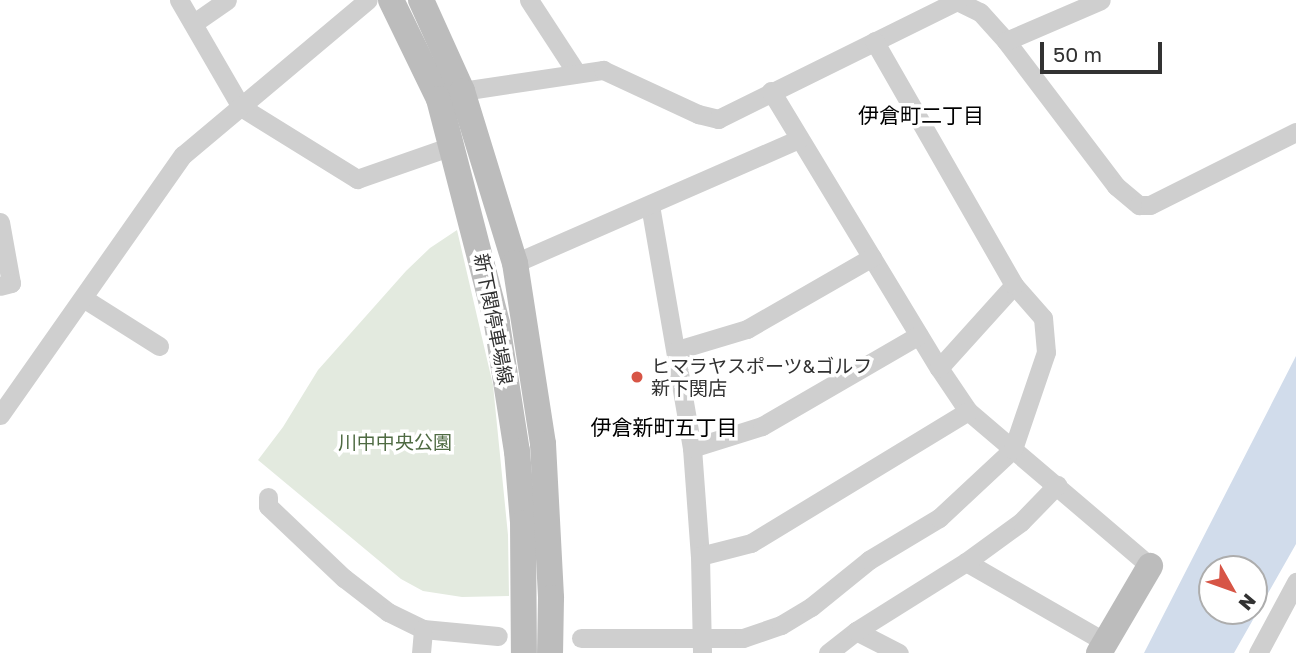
<!DOCTYPE html>
<meta charset="utf-8">
<style>
body{margin:0}
#map{position:relative;width:1296px;height:653px;overflow:hidden;background:#fff;font-family:"Golos Text","Noto Sans JP",sans-serif}
div>[style]{position:absolute}
.green>*{inset:0;background:#e3eadf}
.water>*{inset:0;background:#d1dceb}
.street>*{height:19px;margin:-9.5px;padding:0 9.5px;transform-origin:9.5px;border-radius:9.5px;background:#cfcfcf}
.secondary>*{height:26px;margin:-13px;padding:0 13px;transform-origin:13px;border-radius:13px;background:#bcbcbc}
.dots>*{width:19px;height:19px;translate:-50% -50%;box-sizing:border-box;border:4px solid #fff;border-radius:50%}
span{translate:-50% -50%;white-space:nowrap;text-align:center;line-height:1.15;-webkit-text-stroke:7px #fff;paint-order:stroke}
.street-label{font-size:19px;color:#323232}
.poi-label{font-size:19px;color:#323232}
.left{translate:0 -50%;text-align:left}
.park-label{font-size:19px;color:#4f6b43}
.neighbourhood-label{font-size:21px;color:#000}
.north{position:absolute;left:1198px;top:555px;width:70px;height:70px;box-sizing:border-box;background:#fff;border:2px solid #adadad;border-radius:50%;rotate:130deg;font-size:19px;font-weight:700;line-height:28px;text-align:center;color:#323232}
.north::after{content:'';display:block;margin:auto;width:24px;height:32px;background:#d75546;clip-path:polygon(50% 0,100% 100%,50% 72%,0 100%)}
.scale{position:absolute;left:1040px;top:42px;width:122px;height:32px;box-sizing:border-box;border:4px solid #323232;border-top:0;padding-left:9px;font-size:21px;line-height:24px;white-space:nowrap;color:#323232;-webkit-text-stroke:5px #fff;paint-order:stroke}
</style>
<div id="map">
<div class="green">
<i style="clip-path:polygon(457px 230px,493px 385px,508px 535px,509px 596px,462px 597px,423px 591px,401px 579px,258px 460px,283px 427px,318px 370px,406px 271px,430px 248px)"></i>
</div>
<div class="water">
<i style="clip-path:polygon(evenodd,1296px 356px,1296px 544px,1234px 653px,1144px 653px,1296px 356px,1212px 569px,1254px 569px,1254px 611px,1212px 611px,1212px 569px)"></i>
</div>
<div class="street">
<i style="left:179px;top:0;width:124px;rotate:59.9deg"></i>
<i style="left:241px;top:107px;width:137px;rotate:31.8deg"></i>
<i style="left:357px;top:179px;width:101px;rotate:-19.2deg"></i>
<i style="left:529px;top:0;width:86px;rotate:56.9deg"></i>
<i style="left:957px;top:1px;width:25px;rotate:26deg"></i>
<i style="left:980px;top:12px;width:39px;rotate:48deg"></i>
<i style="left:1006px;top:41px;width:182px;rotate:52.8deg"></i>
<i style="left:1116px;top:186px;width:30px;rotate:40deg"></i>
<i style="left:1139px;top:205px;width:11px"></i>
<i style="left:1150px;top:205px;width:163px;rotate:-26.6deg"></i>
<i style="left:194px;top:23px;width:40px;rotate:-34.9deg"></i>
<i style="left:1006px;top:41px;width:103px;rotate:-23.3deg"></i>
<i style="left:462px;top:91px;width:143px;rotate:-8.5deg"></i>
<i style="left:603px;top:70px;width:105px;rotate:24.9deg"></i>
<i style="left:698px;top:114px;width:21px;rotate:14deg"></i>
<i style="left:718px;top:119px;width:267px;rotate:-26.3deg"></i>
<i style="left:771px;top:91px;width:324px;rotate:58.8deg"></i>
<i style="left:939px;top:368px;width:52px;rotate:56deg"></i>
<i style="left:968px;top:411px;width:239px;rotate:40.4deg"></i>
<i style="left:650px;top:205px;width:247px;rotate:80.2deg"></i>
<i style="left:692px;top:448px;width:108px;rotate:85.8deg"></i>
<i style="left:700px;top:556px;width:97px;rotate:88.8deg"></i>
<i style="left:0;top:222px;width:62px;rotate:79.8deg"></i>
<i style="left:11px;top:283px;width:11px;rotate:165deg"></i>
<i style="left:515px;top:263px;width:310px;rotate:-23.6deg"></i>
<i style="left:83px;top:298px;width:90px;rotate:32.3deg"></i>
<i style="left:677px;top:350px;width:73px;rotate:-16.7deg"></i>
<i style="left:747px;top:329px;width:144px;rotate:-29.9deg"></i>
<i style="left:939px;top:368px;width:112px;rotate:-47.9deg"></i>
<i style="left:0;top:415px;width:318px;rotate:-54.9deg"></i>
<i style="left:183px;top:155px;width:241px;rotate:-40deg"></i>
<i style="left:692px;top:448px;width:73px;rotate:-17.4deg"></i>
<i style="left:762px;top:426px;width:181px;rotate:-30.1deg"></i>
<i style="left:268px;top:497px;width:9px;rotate:90deg"></i>
<i style="left:268px;top:506px;width:105px;rotate:43.5deg"></i>
<i style="left:344px;top:578px;width:56px;rotate:37.7deg"></i>
<i style="left:388px;top:612px;width:39px;rotate:26deg"></i>
<i style="left:423px;top:629px;width:75px;rotate:5.3deg"></i>
<i style="left:700px;top:556px;width:53px;rotate:-14.3deg"></i>
<i style="left:751px;top:543px;width:254px;rotate:-31.3deg"></i>
<i style="left:966px;top:562px;width:160px;rotate:29.9deg"></i>
<i style="left:856px;top:631px;width:48px;rotate:27.1deg"></i>
<i style="left:581px;top:638px;width:162px"></i>
<i style="left:743px;top:638px;width:40px;rotate:-18.9deg"></i>
<i style="left:781px;top:625px;width:35px;rotate:-31deg"></i>
<i style="left:811px;top:607px;width:75px;rotate:-39deg"></i>
<i style="left:869px;top:560px;width:82px;rotate:-31deg"></i>
<i style="left:939px;top:518px;width:101px;rotate:-43deg"></i>
<i style="left:1013px;top:449px;width:102px;rotate:-71.2deg"></i>
<i style="left:1046px;top:352px;width:34px;rotate:-95deg"></i>
<i style="left:1043px;top:318px;width:44px;rotate:-131.3deg"></i>
<i style="left:1014px;top:285px;width:281px;rotate:-119.8deg"></i>
<i style="left:421px;top:653px;width:24px;rotate:-85deg"></i>
<i style="left:828px;top:653px;width:36px;rotate:-38deg"></i>
<i style="left:856px;top:631px;width:130px;rotate:-32.1deg"></i>
<i style="left:966px;top:562px;width:68px;rotate:-36deg"></i>
<i style="left:1021px;top:522px;width:52px;rotate:-45.8deg"></i>
<i style="left:1258px;top:653px;width:81px;rotate:-61.8deg"></i>
</div>
<div class="secondary">
<i style="left:391px;top:0;width:110px;rotate:64.1deg"></i>
<i style="left:439px;top:99px;width:232px;rotate:75.5deg"></i>
<i style="left:497px;top:324px;width:129px;rotate:81.1deg"></i>
<i style="left:517px;top:451px;width:72px;rotate:85.2deg"></i>
<i style="left:523px;top:523px;width:130px;rotate:89.6deg"></i>
<i style="left:421px;top:0;width:100px;rotate:65.7deg"></i>
<i style="left:462px;top:91px;width:180px;rotate:72.9deg"></i>
<i style="left:515px;top:263px;width:183px;rotate:81.2deg"></i>
<i style="left:543px;top:444px;width:154px;rotate:87deg"></i>
<i style="left:551px;top:598px;width:55px;rotate:91deg"></i>
<i style="left:1099px;top:653px;width:101px;rotate:-59.6deg"></i>
</div>
<div class="dots">
<i style="left:637px;top:377px;background:#d75546"></i>
</div>
<div class="street-label">
<span style="left:494px;top:319px;rotate:79deg">新下関停車場線</span>
</div>
<div class="poi-label">
<span class="left" style="left:651px;top:377px">ヒマラヤスポーツ&amp;ゴルフ<br>新下関店</span>
</div>
<div class="park-label">
<span style="left:395px;top:442px">川中中央公園</span>
</div>
<div class="neighbourhood-label">
<span style="left:921px;top:115px">伊倉町二丁目</span>
<span style="left:664px;top:427px">伊倉新町五丁目</span>
</div>
<div class="north">N</div>
<div class="scale">50 m</div>
</div>
